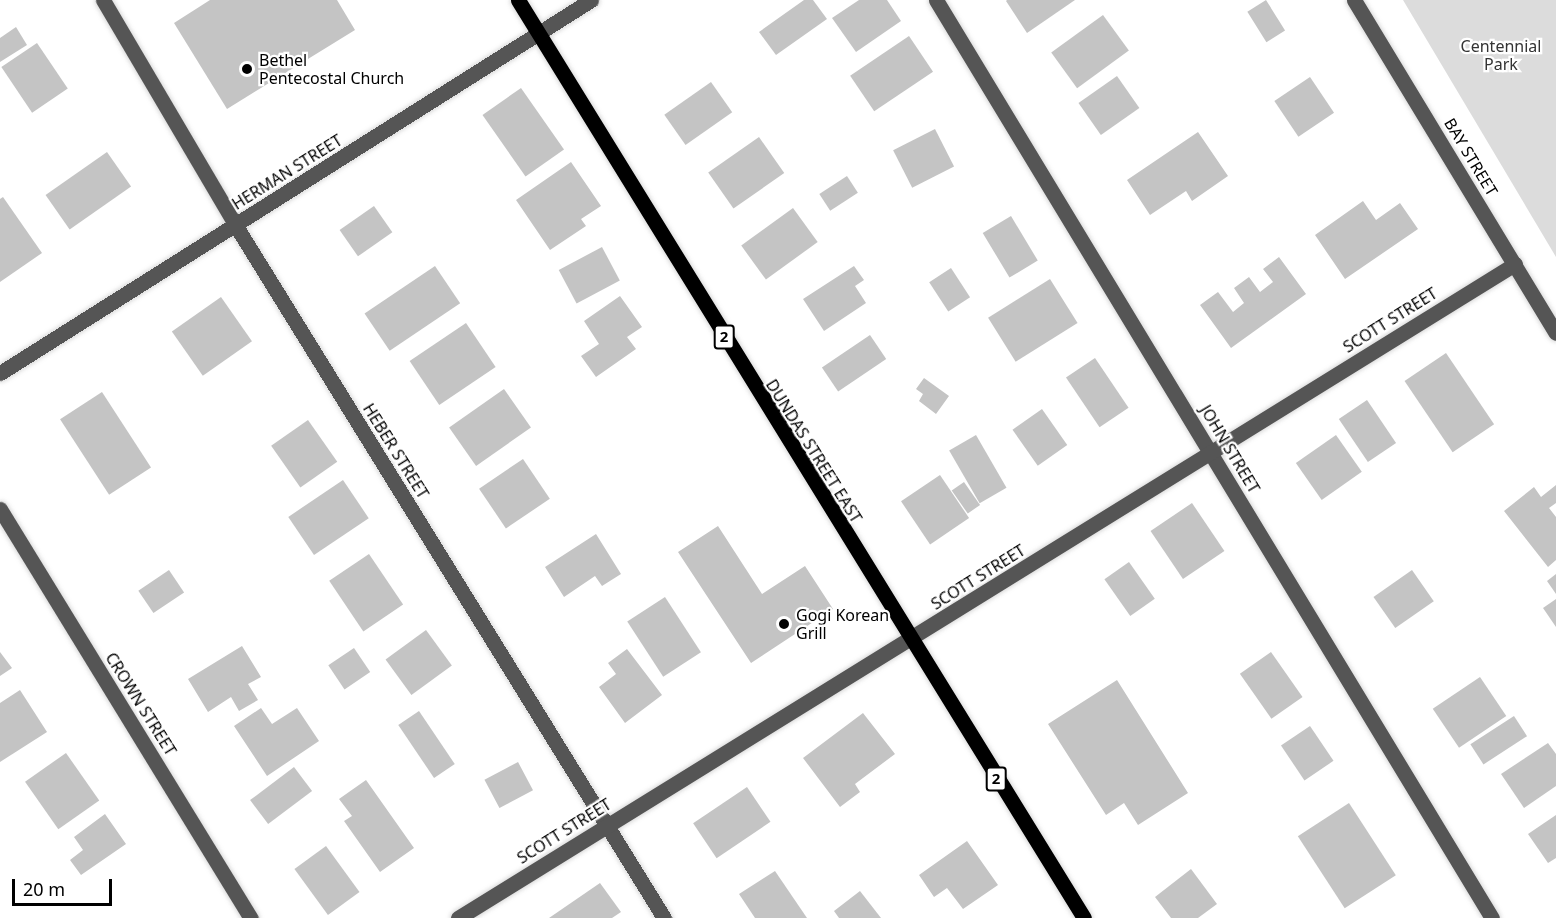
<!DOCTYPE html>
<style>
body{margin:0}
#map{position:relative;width:1556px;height:918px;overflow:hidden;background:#fff;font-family:"Noto Sans",sans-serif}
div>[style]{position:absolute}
.green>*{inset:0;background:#dcdcdc}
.building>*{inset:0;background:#c4c4c4;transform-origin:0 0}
.roads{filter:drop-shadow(0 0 2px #dbdbdb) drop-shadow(0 0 2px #dbdbdb)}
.minor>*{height:15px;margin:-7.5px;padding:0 7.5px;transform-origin:7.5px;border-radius:7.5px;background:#555}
.major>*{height:15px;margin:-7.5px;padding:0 7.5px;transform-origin:7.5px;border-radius:7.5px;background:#000}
.dots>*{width:16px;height:16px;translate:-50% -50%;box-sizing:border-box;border:3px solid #fff;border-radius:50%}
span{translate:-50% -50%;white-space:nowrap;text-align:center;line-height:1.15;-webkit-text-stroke:4.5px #fff;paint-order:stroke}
.shield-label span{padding:2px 4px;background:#fff;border:2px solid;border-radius:4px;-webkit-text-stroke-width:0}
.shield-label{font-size:15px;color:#000;font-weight:700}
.park-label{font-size:16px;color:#333}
.poi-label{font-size:16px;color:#000}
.left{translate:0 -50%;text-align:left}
.street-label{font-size:16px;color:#000}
.scale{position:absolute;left:12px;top:879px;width:100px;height:27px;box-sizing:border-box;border:3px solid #000;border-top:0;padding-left:8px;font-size:18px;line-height:21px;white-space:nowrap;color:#000;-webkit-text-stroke:4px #fff;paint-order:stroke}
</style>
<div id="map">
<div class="green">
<i style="clip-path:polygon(1403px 0,1556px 0,1556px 257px)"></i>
</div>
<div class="building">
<i style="clip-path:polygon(210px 0,337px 0,355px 30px,227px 109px,174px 23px)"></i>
<i style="clip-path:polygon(804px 0,813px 0,827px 19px,776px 55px,759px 32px)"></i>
<i style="clip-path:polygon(859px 0,887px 0,901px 21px,856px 52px,832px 18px)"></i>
<i style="clip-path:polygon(1075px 0,1027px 33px,1006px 1px,1007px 0)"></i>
<i style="left:1266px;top:0;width:36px;height:22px;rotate:58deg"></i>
<i style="left:1103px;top:15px;width:44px;height:64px;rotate:54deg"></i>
<i style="clip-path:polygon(16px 27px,27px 45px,0 62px,0 38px)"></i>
<i style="left:909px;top:36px;width:43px;height:71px;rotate:56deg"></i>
<i style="left:37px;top:43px;width:55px;height:43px;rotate:56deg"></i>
<i style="left:1117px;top:76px;width:39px;height:47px;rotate:55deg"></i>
<i style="left:1310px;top:77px;width:43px;height:43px;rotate:56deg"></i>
<i style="left:711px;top:82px;width:37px;height:57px;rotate:55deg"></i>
<i style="left:521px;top:88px;width:75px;height:47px;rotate:55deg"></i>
<i style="left:935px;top:129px;width:42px;height:47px;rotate:63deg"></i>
<i style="clip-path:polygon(1198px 132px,1228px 176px,1192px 201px,1186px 191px,1150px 215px,1127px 180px)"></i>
<i style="left:759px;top:137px;width:44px;height:62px;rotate:55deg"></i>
<i style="left:107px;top:152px;width:42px;height:75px;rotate:55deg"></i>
<i style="clip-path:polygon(571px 162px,601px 206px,581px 219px,586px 226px,550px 250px,516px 200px)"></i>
<i style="left:847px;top:176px;width:20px;height:33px;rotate:57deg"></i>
<i style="clip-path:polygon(3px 197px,42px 253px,0 282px,0 199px)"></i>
<i style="clip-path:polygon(1363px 201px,1376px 220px,1400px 203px,1418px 229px,1345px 279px,1315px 235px)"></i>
<i style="left:374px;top:206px;width:32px;height:42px;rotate:55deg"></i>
<i style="left:793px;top:208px;width:42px;height:64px;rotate:54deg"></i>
<i style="left:1011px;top:216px;width:52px;height:33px;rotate:59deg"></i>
<i style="left:602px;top:247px;width:38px;height:49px;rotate:62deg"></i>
<i style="clip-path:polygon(1279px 257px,1306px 294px,1231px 348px,1200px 305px,1218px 292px,1233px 312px,1244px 303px,1234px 288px,1249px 277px,1260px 292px,1273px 282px,1263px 269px)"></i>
<i style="left:435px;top:266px;width:45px;height:85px;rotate:56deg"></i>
<i style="clip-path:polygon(854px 266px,864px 280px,855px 286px,866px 303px,824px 331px,803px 299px)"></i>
<i style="left:951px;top:268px;width:35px;height:26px;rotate:57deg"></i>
<i style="left:1050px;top:279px;width:52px;height:73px;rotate:58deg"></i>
<i style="clip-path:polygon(620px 296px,642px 327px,627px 337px,636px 349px,596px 377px,581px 356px,599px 344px,584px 321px)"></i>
<i style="left:221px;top:297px;width:54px;height:60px;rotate:55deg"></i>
<i style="left:466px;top:323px;width:53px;height:68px;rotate:56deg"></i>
<i style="left:870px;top:335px;width:29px;height:58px;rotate:56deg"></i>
<i style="left:1446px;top:353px;width:86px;height:50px;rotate:56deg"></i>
<i style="left:1095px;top:358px;width:60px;height:35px;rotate:56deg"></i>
<i style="clip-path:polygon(924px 378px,949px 396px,936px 414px,919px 401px,923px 394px,916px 389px)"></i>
<i style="left:504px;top:389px;width:47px;height:67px;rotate:55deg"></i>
<i style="left:102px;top:392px;width:90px;height:50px;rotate:57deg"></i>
<i style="left:1367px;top:400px;width:52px;height:34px;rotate:56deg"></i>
<i style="left:1042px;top:409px;width:44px;height:36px;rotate:55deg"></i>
<i style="left:308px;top:420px;width:51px;height:45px;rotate:55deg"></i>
<i style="left:976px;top:435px;width:61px;height:31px;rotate:60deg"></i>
<i style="left:1336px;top:435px;width:45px;height:49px;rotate:55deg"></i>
<i style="left:523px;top:459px;width:48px;height:53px;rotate:56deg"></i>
<i style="left:940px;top:475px;width:52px;height:47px;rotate:56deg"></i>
<i style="left:343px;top:480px;width:46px;height:66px;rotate:56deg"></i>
<i style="left:964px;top:482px;width:28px;height:15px;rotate:55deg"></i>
<i style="clip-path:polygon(1556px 485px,1556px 503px,1549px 508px,1556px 517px,1556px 560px,1548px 567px,1504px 511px,1534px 487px,1541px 497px)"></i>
<i style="left:1192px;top:503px;width:58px;height:50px;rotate:56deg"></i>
<i style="clip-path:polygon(718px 526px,762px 594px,805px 566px,833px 609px,751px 663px,678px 552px)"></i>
<i style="clip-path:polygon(596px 534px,621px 574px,602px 586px,595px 576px,564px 597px,545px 567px)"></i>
<i style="left:369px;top:554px;width:61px;height:48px;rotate:56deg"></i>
<i style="left:1129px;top:562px;width:45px;height:30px;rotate:55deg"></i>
<i style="left:169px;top:570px;width:27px;height:37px;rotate:56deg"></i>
<i style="left:1412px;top:570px;width:38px;height:47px;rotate:55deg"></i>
<i style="clip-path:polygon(1556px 574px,1556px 594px,1547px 581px)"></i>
<i style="left:665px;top:597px;width:66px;height:45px;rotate:57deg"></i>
<i style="clip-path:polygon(1556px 599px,1556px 627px,1543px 608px)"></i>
<i style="left:426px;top:630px;width:44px;height:50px;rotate:54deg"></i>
<i style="clip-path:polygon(242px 646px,261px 677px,248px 684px,258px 700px,239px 711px,231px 697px,208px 712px,188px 679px)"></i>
<i style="left:354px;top:648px;width:29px;height:31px;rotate:56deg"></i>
<i style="clip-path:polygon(627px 649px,662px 695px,625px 723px,599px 687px,616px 674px,608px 663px)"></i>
<i style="clip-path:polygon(0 652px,12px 668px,0 676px)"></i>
<i style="left:1271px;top:652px;width:55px;height:38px;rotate:55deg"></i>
<i style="left:1480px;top:677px;width:47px;height:57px;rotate:56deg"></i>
<i style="clip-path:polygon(1117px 680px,1188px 793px,1138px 825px,1124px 803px,1106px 815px,1048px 724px)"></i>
<i style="clip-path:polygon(20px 690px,47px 732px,0 762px,0 703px)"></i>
<i style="clip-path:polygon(261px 708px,272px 724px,297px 708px,319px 741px,267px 776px,234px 726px)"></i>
<i style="left:419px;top:711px;width:64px;height:25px;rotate:56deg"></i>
<i style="clip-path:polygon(863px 713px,895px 754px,855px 784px,860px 792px,840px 807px,803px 758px)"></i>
<i style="left:1514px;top:716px;width:24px;height:52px;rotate:57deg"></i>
<i style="left:1310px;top:726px;width:42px;height:35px;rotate:56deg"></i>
<i style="clip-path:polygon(1548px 743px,1556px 754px,1556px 786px,1524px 808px,1501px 774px)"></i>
<i style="left:66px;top:753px;width:58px;height:50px;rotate:55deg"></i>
<i style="left:518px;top:762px;width:32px;height:38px;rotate:62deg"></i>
<i style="left:294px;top:767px;width:30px;height:55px;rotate:53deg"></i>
<i style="clip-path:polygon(366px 780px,414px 848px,380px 872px,344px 821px,352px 816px,339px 799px)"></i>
<i style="left:747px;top:787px;width:42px;height:65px;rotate:56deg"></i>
<i style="left:1349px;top:803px;width:86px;height:61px;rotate:57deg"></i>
<i style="clip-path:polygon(105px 814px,126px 844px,81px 875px,70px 860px,83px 850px,74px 837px)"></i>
<i style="clip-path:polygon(1556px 815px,1556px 858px,1548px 863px,1528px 834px)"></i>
<i style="clip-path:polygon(967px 841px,998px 885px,963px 909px,947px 888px,934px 897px,919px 875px)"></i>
<i style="left:326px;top:846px;width:57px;height:39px;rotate:54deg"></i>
<i style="clip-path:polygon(1191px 869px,1217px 904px,1198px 918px,1171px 918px,1155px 897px)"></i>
<i style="clip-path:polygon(775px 871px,807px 918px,755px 918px,739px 894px)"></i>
<i style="clip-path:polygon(600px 883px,621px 912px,612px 918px,549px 918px)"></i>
<i style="clip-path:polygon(860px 891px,881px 918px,839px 918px,834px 911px)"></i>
</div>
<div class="roads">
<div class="minor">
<i style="left:103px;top:0;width:262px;rotate:59.5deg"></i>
<i style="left:236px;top:226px;width:814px;rotate:58.26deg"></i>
<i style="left:936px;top:0;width:1073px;rotate:58.8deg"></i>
<i style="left:1354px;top:0;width:389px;rotate:58.8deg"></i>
<i style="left:0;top:373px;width:699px;rotate:-32.26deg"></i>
<i style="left:0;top:509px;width:480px;rotate:58.5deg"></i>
<i style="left:458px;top:918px;width:1243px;rotate:-31.75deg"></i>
</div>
<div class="major">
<i style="left:518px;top:0;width:1078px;rotate:58.34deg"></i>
</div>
</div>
<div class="dots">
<i style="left:247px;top:69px;background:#000"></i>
<i style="left:784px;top:624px;background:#000"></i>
</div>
<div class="shield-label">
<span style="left:724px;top:337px">2</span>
<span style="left:996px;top:779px">2</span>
</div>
<div class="park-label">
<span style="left:1501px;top:55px">Centennial<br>Park</span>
</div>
<div class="poi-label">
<span class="left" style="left:259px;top:69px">Bethel<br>Pentecostal Church</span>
<span class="left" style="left:796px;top:624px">Gogi Korean<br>Grill</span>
</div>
<div class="street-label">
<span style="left:1471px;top:157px;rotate:59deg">BAY STREET</span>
<span style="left:287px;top:172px;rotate:-32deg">HERMAN STREET</span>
<span style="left:1390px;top:320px;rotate:-32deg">SCOTT STREET</span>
<span style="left:1230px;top:449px;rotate:59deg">JOHN STREET</span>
<span style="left:396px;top:451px;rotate:58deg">HEBER STREET</span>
<span style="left:814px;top:451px;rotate:58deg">DUNDAS STREET EAST</span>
<span style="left:978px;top:577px;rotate:-32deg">SCOTT STREET</span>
<span style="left:141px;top:704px;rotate:58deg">CROWN STREET</span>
<span style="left:564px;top:831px;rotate:-32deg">SCOTT STREET</span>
</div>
<div class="scale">20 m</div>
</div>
